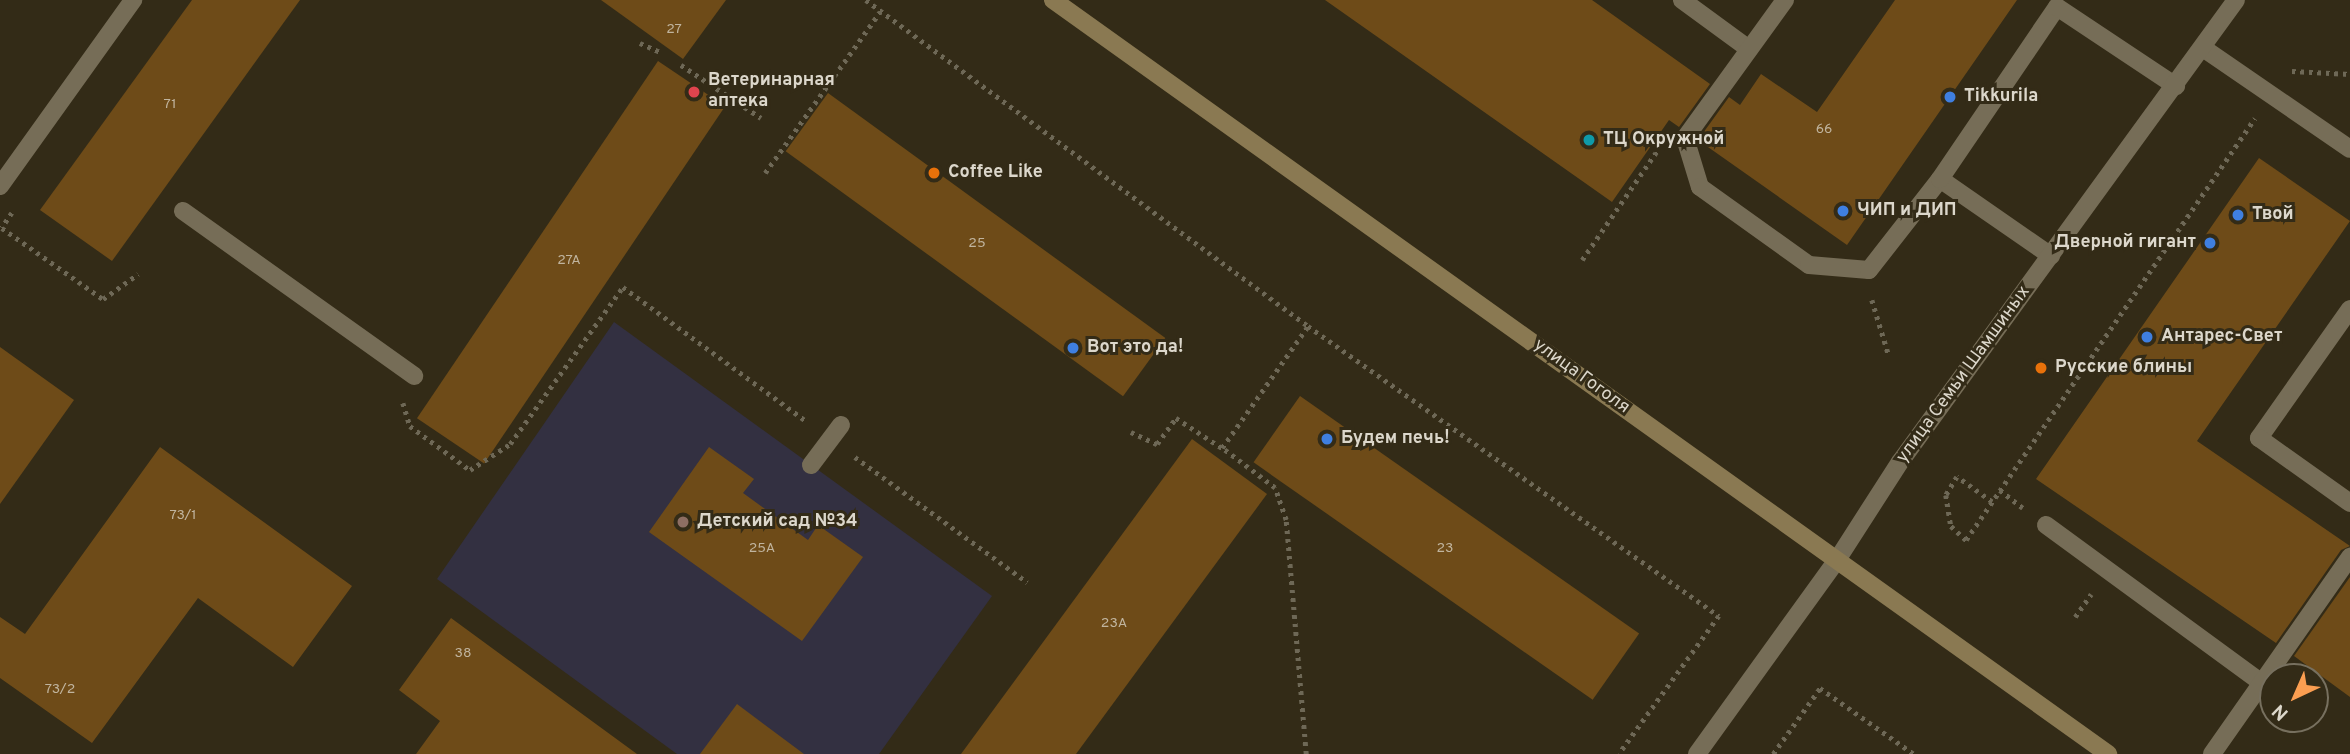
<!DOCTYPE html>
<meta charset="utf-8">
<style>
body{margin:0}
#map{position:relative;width:2350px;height:754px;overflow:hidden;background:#332b17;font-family:Overpass,sans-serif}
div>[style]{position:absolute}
.education>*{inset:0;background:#333041}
.building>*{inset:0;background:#6e4b18;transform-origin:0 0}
.path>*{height:4.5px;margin-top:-2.25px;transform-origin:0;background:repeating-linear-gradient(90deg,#6e6856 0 3.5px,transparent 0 8.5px)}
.lane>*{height:18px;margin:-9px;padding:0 9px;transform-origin:9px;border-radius:9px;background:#766d57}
.street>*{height:18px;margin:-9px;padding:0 9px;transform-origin:9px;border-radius:9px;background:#766d57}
.secondary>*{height:18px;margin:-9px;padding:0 9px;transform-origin:9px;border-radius:9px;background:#8a7952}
.dots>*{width:19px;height:19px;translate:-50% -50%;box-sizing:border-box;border:4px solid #332b17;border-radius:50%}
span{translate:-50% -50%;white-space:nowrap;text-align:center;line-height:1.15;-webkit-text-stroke:6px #332b17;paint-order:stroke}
.number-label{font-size:14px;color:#c0b49e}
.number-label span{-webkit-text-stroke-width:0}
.poi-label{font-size:18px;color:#dcd7cb;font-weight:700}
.left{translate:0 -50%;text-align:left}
.right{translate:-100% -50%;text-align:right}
.street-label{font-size:18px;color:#dcd7cb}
.north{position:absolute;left:2259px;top:663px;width:70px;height:70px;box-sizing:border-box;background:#332b17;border:2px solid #77705f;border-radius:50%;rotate:224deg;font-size:19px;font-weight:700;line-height:28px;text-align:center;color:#dcd7cb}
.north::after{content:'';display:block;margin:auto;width:24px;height:32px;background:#fb9e51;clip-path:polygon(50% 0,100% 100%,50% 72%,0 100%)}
</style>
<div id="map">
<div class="education">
<i style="clip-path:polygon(614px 322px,992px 596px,879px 754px,677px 754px,437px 579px)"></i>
</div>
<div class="building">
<i style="clip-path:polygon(192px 0,300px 0,112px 261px,40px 210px)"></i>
<i style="clip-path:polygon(601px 0,726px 0,683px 59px)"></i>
<i style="clip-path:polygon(1325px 0,1592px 0,1710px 84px,1679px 127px,1669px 120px,1612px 202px)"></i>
<i style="clip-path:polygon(1895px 0,2017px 0,1847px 245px,1698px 140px,1729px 97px,1740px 105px,1761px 74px,1817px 112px)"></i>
<i style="left:658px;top:61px;width:81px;height:431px;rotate:34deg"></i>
<i style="left:828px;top:93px;width:417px;height:72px;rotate:36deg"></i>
<i style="clip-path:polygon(2259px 158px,2350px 221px,2197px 441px,2350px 546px,2341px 550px,2276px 643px,2036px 479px)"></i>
<i style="clip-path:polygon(0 347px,74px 400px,0 504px)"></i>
<i style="left:1300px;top:396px;width:414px;height:81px;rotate:35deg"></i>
<i style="clip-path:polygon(1192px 439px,1267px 494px,1076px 754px,961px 754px)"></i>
<i style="clip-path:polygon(160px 447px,352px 586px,293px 667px,198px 598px,92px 743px,0 678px,0 617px,25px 634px)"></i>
<i style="clip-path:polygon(709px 447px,754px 479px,743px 493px,808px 540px,818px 525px,863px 557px,802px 641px,649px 532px)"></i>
<i style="clip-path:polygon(2350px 577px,2350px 697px,2294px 656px)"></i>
<i style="clip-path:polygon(451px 618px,637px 754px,416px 754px,440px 721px,399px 690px)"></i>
<i style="clip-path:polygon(737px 704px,804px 754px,700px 754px)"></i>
</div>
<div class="path">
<i style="left:866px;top:0;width:549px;rotate:36.41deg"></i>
<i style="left:1308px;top:326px;width:503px;rotate:35.21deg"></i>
<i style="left:1719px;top:616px;width:170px;rotate:125.9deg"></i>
<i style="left:640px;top:43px;width:24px;rotate:24deg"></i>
<i style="left:681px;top:65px;width:96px;rotate:33.5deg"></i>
<i style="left:2292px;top:71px;width:58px;rotate:3deg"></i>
<i style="left:765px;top:173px;width:198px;rotate:-54.5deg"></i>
<i style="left:12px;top:213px;width:18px;rotate:124deg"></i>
<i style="left:2px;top:228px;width:123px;rotate:35.1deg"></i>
<i style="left:103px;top:299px;width:43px;rotate:-35.5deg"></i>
<i style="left:1582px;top:260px;width:132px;rotate:-55.5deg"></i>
<i style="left:1872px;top:300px;width:59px;rotate:73.1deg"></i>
<i style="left:403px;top:403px;width:24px;rotate:73deg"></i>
<i style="left:410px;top:426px;width:74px;rotate:36.3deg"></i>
<i style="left:470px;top:470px;width:48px;rotate:-33deg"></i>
<i style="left:510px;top:444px;width:193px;rotate:-54.3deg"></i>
<i style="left:623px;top:287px;width:227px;rotate:36.2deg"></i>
<i style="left:1131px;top:432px;width:29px;rotate:25deg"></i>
<i style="left:1157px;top:444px;width:32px;rotate:-54deg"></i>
<i style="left:1176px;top:418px;width:55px;rotate:33.1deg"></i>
<i style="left:855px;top:457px;width:213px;rotate:36deg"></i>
<i style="left:2000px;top:490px;width:29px;rotate:38deg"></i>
<i style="left:1992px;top:502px;width:43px;rotate:-144.5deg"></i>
<i style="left:1957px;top:477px;width:21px;rotate:121deg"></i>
<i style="left:1946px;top:495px;width:31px;rotate:81deg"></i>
<i style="left:1951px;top:526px;width:21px;rotate:43deg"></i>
<i style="left:1966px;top:540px;width:511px;rotate:-55.6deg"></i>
<i style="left:2075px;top:617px;width:28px;rotate:-55deg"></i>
<i style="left:1306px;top:754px;width:235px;rotate:-94.9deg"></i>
<i style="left:1286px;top:520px;width:34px;rotate:-109deg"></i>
<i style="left:1275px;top:488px;width:66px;rotate:-143deg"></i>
<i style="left:1222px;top:448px;width:149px;rotate:-54.8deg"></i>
<i style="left:1773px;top:754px;width:81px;rotate:-54.5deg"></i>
<i style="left:1820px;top:688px;width:115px;rotate:35.1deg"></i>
</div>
<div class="lane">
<i style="left:1682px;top:0;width:83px;rotate:36.2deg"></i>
<i style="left:1785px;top:0;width:170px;rotate:125.9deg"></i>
<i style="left:1685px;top:138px;width:51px;rotate:73deg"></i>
<i style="left:1700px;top:187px;width:134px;rotate:35.6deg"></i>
<i style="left:1809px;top:265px;width:60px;rotate:4.8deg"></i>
<i style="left:1869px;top:270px;width:115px;rotate:-52deg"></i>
<i style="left:1940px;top:179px;width:135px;rotate:34.7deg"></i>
<i style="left:2203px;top:48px;width:178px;rotate:34.5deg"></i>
<i style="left:1940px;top:179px;width:208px;rotate:-55.8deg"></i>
<i style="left:2057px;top:7px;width:143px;rotate:33.6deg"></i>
<i style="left:183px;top:211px;width:284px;rotate:35.5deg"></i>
<i style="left:2350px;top:309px;width:158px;rotate:125.2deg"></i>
<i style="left:2259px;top:438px;width:112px;rotate:35.5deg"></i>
<i style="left:811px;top:465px;width:50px;rotate:-53.1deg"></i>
<i style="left:2046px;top:525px;width:268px;rotate:36.2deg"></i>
<i style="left:2212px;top:754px;width:241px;rotate:-55deg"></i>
</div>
<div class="street">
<i style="left:0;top:186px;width:229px;rotate:-54.4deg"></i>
<i style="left:1697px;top:754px;width:239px;rotate:-54.2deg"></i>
<i style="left:1837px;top:560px;width:117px;rotate:-57.3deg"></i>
<i style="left:1900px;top:462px;width:571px;rotate:-53.97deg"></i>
</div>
<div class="secondary">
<i style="left:1053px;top:0;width:1297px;rotate:35.55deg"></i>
</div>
<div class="dots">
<i style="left:694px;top:92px;background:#e0444e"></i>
<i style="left:1950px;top:97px;background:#3f7fe0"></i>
<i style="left:1589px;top:140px;background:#0f9aa8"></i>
<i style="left:934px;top:173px;background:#e8710a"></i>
<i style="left:1843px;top:211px;background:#3f7fe0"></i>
<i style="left:2238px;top:215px;background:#3f7fe0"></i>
<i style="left:2210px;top:243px;background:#3f7fe0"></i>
<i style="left:2147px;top:337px;background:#3f7fe0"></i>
<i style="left:1073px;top:348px;background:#3f7fe0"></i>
<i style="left:2041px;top:368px;background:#e8710a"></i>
<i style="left:1327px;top:439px;background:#3f7fe0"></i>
<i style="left:683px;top:522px;background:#8d6e63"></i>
</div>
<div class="number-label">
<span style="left:674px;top:30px">27</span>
<span style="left:170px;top:105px">71</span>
<span style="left:1824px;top:130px">66</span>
<span style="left:977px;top:244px">25</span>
<span style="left:569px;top:261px">27А</span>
<span style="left:183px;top:516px">73/1</span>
<span style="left:762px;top:549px">25А</span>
<span style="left:1445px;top:549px">23</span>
<span style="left:1114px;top:624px">23А</span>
<span style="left:463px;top:654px">38</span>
<span style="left:60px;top:690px">73/2</span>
</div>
<div class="poi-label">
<span class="left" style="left:708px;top:92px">Ветеринарная<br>аптека</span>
<span class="left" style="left:1964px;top:97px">Tikkurila</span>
<span class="left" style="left:1603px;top:140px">ТЦ Окружной</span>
<span class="left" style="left:948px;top:173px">Coffee Like</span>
<span class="left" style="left:1857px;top:211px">ЧИП и ДИП</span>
<span class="left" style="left:2252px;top:215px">Твой</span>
<span class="right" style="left:2196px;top:243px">Дверной гигант</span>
<span class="left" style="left:2161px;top:337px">Антарес-Свет</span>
<span class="left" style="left:1087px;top:348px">Вот это да!</span>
<span class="left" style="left:2055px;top:368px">Русские блины</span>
<span class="left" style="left:1341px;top:439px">Будем печь!</span>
<span class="left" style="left:697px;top:522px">Детский сад №34</span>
</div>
<div class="street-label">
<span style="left:1964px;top:375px;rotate:-54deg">улица Семьи Шамшиных</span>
<span style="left:1581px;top:377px;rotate:36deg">улица Гоголя</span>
</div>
<div class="north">N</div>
</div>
